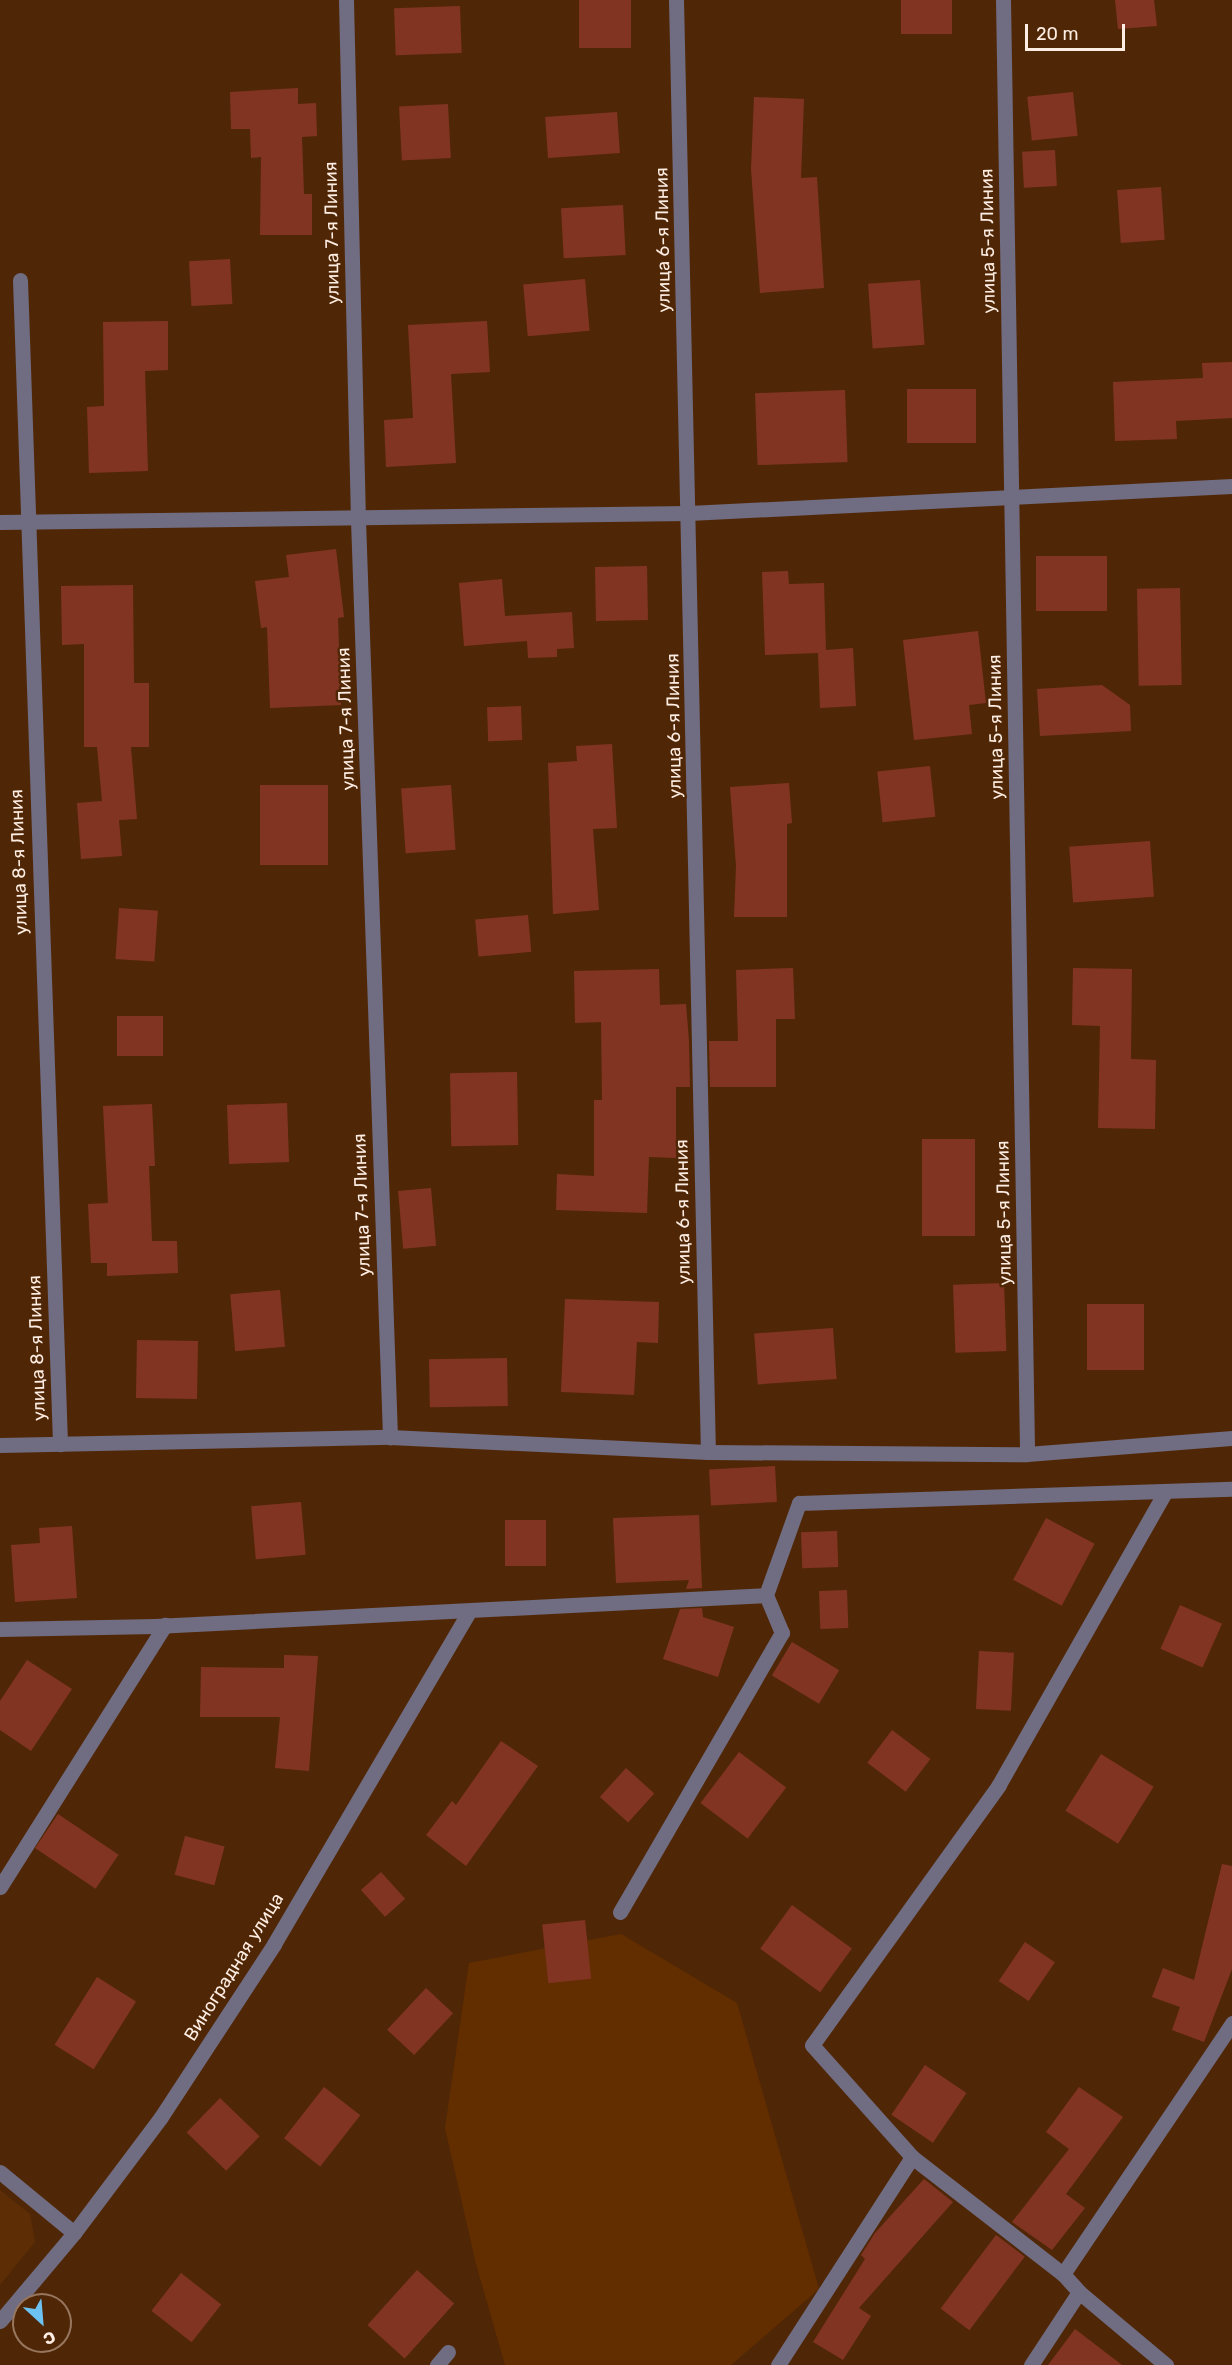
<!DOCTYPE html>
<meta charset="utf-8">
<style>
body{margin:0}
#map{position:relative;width:1232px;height:2365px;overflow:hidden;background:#502706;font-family:Rubik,sans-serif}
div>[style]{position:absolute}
.built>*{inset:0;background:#5d2e05}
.green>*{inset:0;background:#622e00}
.building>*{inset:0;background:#823423;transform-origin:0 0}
.lane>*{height:15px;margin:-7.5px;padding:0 7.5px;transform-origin:7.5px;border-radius:7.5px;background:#706c82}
.street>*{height:15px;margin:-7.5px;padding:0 7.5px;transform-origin:7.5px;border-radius:7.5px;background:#706c82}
span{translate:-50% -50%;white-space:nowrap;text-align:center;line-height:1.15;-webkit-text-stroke:5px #502706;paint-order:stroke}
.street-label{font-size:18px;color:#feede3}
.north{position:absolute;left:12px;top:2293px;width:60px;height:60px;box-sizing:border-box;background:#502706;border:2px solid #96765e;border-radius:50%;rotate:154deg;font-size:16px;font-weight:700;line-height:24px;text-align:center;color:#feede3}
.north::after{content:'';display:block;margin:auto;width:21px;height:27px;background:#6cc3f2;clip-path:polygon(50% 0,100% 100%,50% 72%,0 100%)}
.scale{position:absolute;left:1025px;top:24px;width:100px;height:27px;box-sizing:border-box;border:3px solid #feede3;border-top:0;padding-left:8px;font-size:18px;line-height:21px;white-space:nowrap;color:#feede3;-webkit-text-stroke:4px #502706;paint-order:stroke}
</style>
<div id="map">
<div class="built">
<i style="clip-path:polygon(0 2190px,30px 2214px,35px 2242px,0 2285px)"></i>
</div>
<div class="green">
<i style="clip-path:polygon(621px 1934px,737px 2003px,819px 2289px,731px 2365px,505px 2365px,476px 2264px,445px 2128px,469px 1963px)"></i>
</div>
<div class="building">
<i style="left:579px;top:0;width:52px;height:48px"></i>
<i style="left:901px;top:0;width:51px;height:34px"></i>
<i style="clip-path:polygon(1115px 0,1154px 0,1157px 26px,1118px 29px)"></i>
<i style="left:460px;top:6px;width:47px;height:66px;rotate:88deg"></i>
<i style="clip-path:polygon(298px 88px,298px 104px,316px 103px,317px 136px,302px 137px,304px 194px,312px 194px,312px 235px,260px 235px,261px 157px,251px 158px,250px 129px,231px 129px,230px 92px)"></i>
<i style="left:1073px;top:92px;width:44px;height:46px;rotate:84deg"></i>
<i style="clip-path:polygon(754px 97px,804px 99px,801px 178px,817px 177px,824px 288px,760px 293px,751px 169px)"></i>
<i style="left:448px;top:104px;width:54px;height:49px;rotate:87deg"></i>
<i style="left:617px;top:112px;width:41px;height:72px;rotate:86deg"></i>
<i style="left:1055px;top:150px;width:36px;height:33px;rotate:87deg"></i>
<i style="left:1161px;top:187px;width:53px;height:44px;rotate:86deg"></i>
<i style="left:623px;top:205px;width:50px;height:62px;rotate:87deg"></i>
<i style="left:230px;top:259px;width:45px;height:41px;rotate:87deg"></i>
<i style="left:585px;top:279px;width:52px;height:62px;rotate:85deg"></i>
<i style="left:920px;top:280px;width:65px;height:52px;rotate:86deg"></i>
<i style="clip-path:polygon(168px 321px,168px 370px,145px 371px,148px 471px,89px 473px,87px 407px,104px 406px,103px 322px)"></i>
<i style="clip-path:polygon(487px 321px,490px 372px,451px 374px,456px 463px,386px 467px,384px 420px,413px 418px,408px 325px)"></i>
<i style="clip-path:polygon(1232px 362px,1232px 418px,1176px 421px,1177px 439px,1115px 441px,1113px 382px,1203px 378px,1202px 363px)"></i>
<i style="left:907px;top:389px;width:69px;height:54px"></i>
<i style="left:845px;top:390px;width:72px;height:90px;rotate:88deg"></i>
<i style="clip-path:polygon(336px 549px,344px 617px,338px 618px,341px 705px,270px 708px,267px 627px,261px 628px,255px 581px,289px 577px,286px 555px)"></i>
<i style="left:1107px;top:556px;width:55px;height:71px;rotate:90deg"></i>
<i style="left:647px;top:566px;width:54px;height:52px;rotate:89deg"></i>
<i style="clip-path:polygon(788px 571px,789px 584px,824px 583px,826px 650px,853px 648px,856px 706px,820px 708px,818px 653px,765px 655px,762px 572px)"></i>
<i style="clip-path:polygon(502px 579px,505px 616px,572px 612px,574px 648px,557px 649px,557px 657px,528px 658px,527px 641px,464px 646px,459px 583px)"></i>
<i style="clip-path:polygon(133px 585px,134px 683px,149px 683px,149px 747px,131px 747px,137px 819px,119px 820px,122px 856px,81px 859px,77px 803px,102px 801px,97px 747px,84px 747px,84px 644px,62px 645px,61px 586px)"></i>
<i style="left:1180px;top:588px;width:97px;height:43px;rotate:89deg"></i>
<i style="clip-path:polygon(978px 631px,986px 703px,969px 705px,972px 734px,914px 740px,903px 640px)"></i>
<i style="clip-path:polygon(1102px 685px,1130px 705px,1131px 731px,1040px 736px,1037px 689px)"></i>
<i style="left:521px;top:706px;width:34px;height:34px;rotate:88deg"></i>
<i style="clip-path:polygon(612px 744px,617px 828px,593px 829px,599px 910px,553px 914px,548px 763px,577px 761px,576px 746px)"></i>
<i style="left:930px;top:766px;width:51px;height:53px;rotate:84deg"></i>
<i style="clip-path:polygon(789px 783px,792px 823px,787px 824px,787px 917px,734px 917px,736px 866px,730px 787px)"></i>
<i style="left:260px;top:785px;width:68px;height:80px"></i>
<i style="left:451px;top:785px;width:65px;height:50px;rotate:86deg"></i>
<i style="left:1150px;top:841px;width:56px;height:81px;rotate:86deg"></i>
<i style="left:119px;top:908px;width:39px;height:51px;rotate:4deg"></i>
<i style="left:528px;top:915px;width:37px;height:53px;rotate:85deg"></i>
<i style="clip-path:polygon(793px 968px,795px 1019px,776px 1019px,776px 1087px,710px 1087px,709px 1041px,738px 1041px,736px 970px)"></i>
<i style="clip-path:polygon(1073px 968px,1132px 969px,1131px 1059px,1156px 1060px,1155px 1129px,1098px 1128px,1100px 1026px,1072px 1025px)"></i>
<i style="clip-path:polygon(659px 969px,660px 1005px,686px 1004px,689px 1041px,690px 1087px,676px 1087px,676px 1158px,649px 1157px,647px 1213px,556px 1210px,557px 1174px,594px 1176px,594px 1100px,602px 1100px,601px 1022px,575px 1023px,574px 971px)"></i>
<i style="left:117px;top:1016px;width:46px;height:40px"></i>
<i style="left:517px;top:1072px;width:73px;height:67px;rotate:89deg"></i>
<i style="left:287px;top:1103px;width:59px;height:60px;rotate:88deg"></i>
<i style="clip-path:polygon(152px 1104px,155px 1166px,149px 1166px,152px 1241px,177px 1241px,178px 1273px,107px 1276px,107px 1263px,91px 1263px,88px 1204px,108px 1203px,103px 1106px)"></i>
<i style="left:922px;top:1139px;width:53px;height:97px"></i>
<i style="left:431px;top:1188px;width:58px;height:33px;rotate:85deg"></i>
<i style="left:1004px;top:1283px;width:68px;height:51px;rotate:88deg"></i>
<i style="left:280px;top:1290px;width:57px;height:50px;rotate:85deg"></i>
<i style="clip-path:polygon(565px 1299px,659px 1302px,658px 1343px,637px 1342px,634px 1395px,561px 1392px)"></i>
<i style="left:1087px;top:1304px;width:57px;height:66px"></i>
<i style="left:833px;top:1328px;width:51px;height:79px;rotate:86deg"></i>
<i style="left:137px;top:1340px;width:61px;height:58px;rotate:1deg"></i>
<i style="left:507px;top:1358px;width:48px;height:78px;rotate:89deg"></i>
<i style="left:775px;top:1466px;width:36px;height:66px;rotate:87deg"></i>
<i style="left:301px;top:1502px;width:53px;height:50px;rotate:85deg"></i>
<i style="clip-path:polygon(699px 1515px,702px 1588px,686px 1589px,689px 1580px,616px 1583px,613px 1518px)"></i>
<i style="left:1046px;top:1518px;width:55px;height:70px;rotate:28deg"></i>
<i style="left:505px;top:1520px;width:41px;height:46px"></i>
<i style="clip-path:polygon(72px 1526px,77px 1598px,15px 1602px,11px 1545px,40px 1543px,39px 1528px)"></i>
<i style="left:837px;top:1531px;width:36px;height:36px;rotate:88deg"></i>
<i style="left:847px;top:1590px;width:38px;height:28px;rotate:88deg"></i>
<i style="left:1180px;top:1605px;width:46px;height:48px;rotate:24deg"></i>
<i style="clip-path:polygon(702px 1608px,703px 1617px,734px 1627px,718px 1677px,663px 1659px,680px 1609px)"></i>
<i style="left:792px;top:1642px;width:55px;height:39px;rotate:31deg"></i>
<i style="left:979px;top:1651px;width:35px;height:58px;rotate:3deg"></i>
<i style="clip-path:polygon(284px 1655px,318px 1656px,309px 1771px,275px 1768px,280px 1717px,200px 1717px,201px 1667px,284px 1668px)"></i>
<i style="clip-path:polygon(27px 1660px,72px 1689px,31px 1751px,0 1730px,0 1701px)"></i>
<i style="left:892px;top:1730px;width:48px;height:41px;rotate:37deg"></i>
<i style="clip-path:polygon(501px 1741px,538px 1766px,466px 1866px,426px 1835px,452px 1801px,456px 1805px)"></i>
<i style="left:739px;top:1752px;width:59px;height:64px;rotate:37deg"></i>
<i style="left:1101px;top:1754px;width:62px;height:67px;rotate:32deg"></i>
<i style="left:626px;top:1768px;width:38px;height:39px;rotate:42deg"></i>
<i style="left:58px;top:1814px;width:73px;height:41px;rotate:34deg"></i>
<i style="left:185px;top:1836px;width:41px;height:40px;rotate:15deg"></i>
<i style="clip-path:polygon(1222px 1864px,1232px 1866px,1232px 1969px,1204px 2042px,1172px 2030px,1180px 2007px,1152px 1997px,1163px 1968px,1194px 1980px)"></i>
<i style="left:381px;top:1872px;width:36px;height:27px;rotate:48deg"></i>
<i style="left:792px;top:1905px;width:74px;height:54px;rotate:36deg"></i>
<i style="left:585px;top:1920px;width:59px;height:43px;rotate:84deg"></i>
<i style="left:1025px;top:1942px;width:36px;height:47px;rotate:34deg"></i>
<i style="left:97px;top:1977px;width:46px;height:80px;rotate:32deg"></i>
<i style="left:426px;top:1988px;width:37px;height:57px;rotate:43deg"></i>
<i style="left:925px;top:2065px;width:50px;height:60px;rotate:34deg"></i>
<i style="left:324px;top:2087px;width:46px;height:65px;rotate:38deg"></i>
<i style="clip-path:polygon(1079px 2087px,1123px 2117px,1066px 2194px,1085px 2208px,1052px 2250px,1012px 2222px,1069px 2149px,1046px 2132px)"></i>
<i style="left:220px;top:2098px;width:55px;height:48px;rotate:44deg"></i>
<i style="clip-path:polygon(924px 2179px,953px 2202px,859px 2308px,871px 2316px,843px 2360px,813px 2342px,865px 2259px,861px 2255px,875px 2233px)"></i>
<i style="left:996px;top:2235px;width:36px;height:92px;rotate:37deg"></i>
<i style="left:417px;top:2270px;width:50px;height:74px;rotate:42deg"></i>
<i style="left:181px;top:2273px;width:51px;height:48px;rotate:38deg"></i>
<i style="clip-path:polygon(1075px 2329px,1122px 2365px,1048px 2365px)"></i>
</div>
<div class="lane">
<i style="left:0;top:1887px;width:310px;rotate:-57.8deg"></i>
<i style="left:620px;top:1912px;width:323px;rotate:-59.9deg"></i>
<i style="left:782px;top:1633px;width:41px;rotate:-112.8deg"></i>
</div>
<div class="street">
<i style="left:346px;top:0;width:520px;rotate:88.68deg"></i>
<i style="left:358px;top:520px;width:918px;rotate:88deg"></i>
<i style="left:676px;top:0;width:1452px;rotate:88.74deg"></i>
<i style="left:1003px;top:0;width:1454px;rotate:89.05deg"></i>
<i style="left:20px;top:280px;width:1165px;rotate:88.03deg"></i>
<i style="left:0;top:522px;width:689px;rotate:-0.75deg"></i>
<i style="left:689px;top:513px;width:544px;rotate:-2.85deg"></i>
<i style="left:0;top:1445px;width:390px;rotate:-1.2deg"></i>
<i style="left:390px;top:1437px;width:318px;rotate:2.7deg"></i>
<i style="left:708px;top:1452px;width:319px;rotate:0.4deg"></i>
<i style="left:1027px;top:1454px;width:206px;rotate:-4.5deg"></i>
<i style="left:1164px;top:1494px;width:335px;rotate:119.6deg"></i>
<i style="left:999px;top:1785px;width:320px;rotate:125.7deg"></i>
<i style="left:812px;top:2045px;width:150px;rotate:48.2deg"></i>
<i style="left:912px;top:2157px;width:191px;rotate:37.8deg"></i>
<i style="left:1063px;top:2274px;width:24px;rotate:48deg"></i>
<i style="left:1079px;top:2292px;width:114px;rotate:40deg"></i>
<i style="left:0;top:1629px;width:155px;rotate:-1.1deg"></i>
<i style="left:155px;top:1626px;width:612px;rotate:-2.9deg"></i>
<i style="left:766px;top:1595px;width:98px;rotate:-70.3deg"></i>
<i style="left:799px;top:1503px;width:433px;rotate:-1.9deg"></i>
<i style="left:0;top:2172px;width:96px;rotate:39.5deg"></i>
<i style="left:1063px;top:2274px;width:303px;rotate:-56deg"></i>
<i style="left:0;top:2321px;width:115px;rotate:-49.9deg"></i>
<i style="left:74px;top:2233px;width:145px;rotate:-53.1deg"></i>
<i style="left:161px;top:2117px;width:207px;rotate:-56.8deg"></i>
<i style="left:274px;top:1944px;width:385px;rotate:-59.6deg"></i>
<i style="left:437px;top:2365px;width:17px;rotate:-50deg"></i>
<i style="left:778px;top:2365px;width:247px;rotate:-57.2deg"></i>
<i style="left:1031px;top:2365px;width:87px;rotate:-56.7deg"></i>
</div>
<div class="street-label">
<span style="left:332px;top:233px;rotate:-91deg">улица 7-я Линия</span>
<span style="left:663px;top:240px;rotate:-91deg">улица 6-я Линия</span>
<span style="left:988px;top:241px;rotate:-91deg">улица 5-я Линия</span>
<span style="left:346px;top:719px;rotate:-92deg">улица 7-я Линия</span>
<span style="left:674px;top:726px;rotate:-91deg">улица 6-я Линия</span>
<span style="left:996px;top:727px;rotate:-91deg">улица 5-я Линия</span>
<span style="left:19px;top:862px;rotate:-92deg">улица 8-я Линия</span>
<span style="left:362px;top:1205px;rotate:-92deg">улица 7-я Линия</span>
<span style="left:683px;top:1212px;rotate:-91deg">улица 6-я Линия</span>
<span style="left:1004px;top:1213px;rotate:-91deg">улица 5-я Линия</span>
<span style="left:37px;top:1348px;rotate:-92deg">улица 8-я Линия</span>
<span style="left:234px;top:1967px;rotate:-58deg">Виноградная улица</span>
</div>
<div class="north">С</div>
<div class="scale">20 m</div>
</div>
